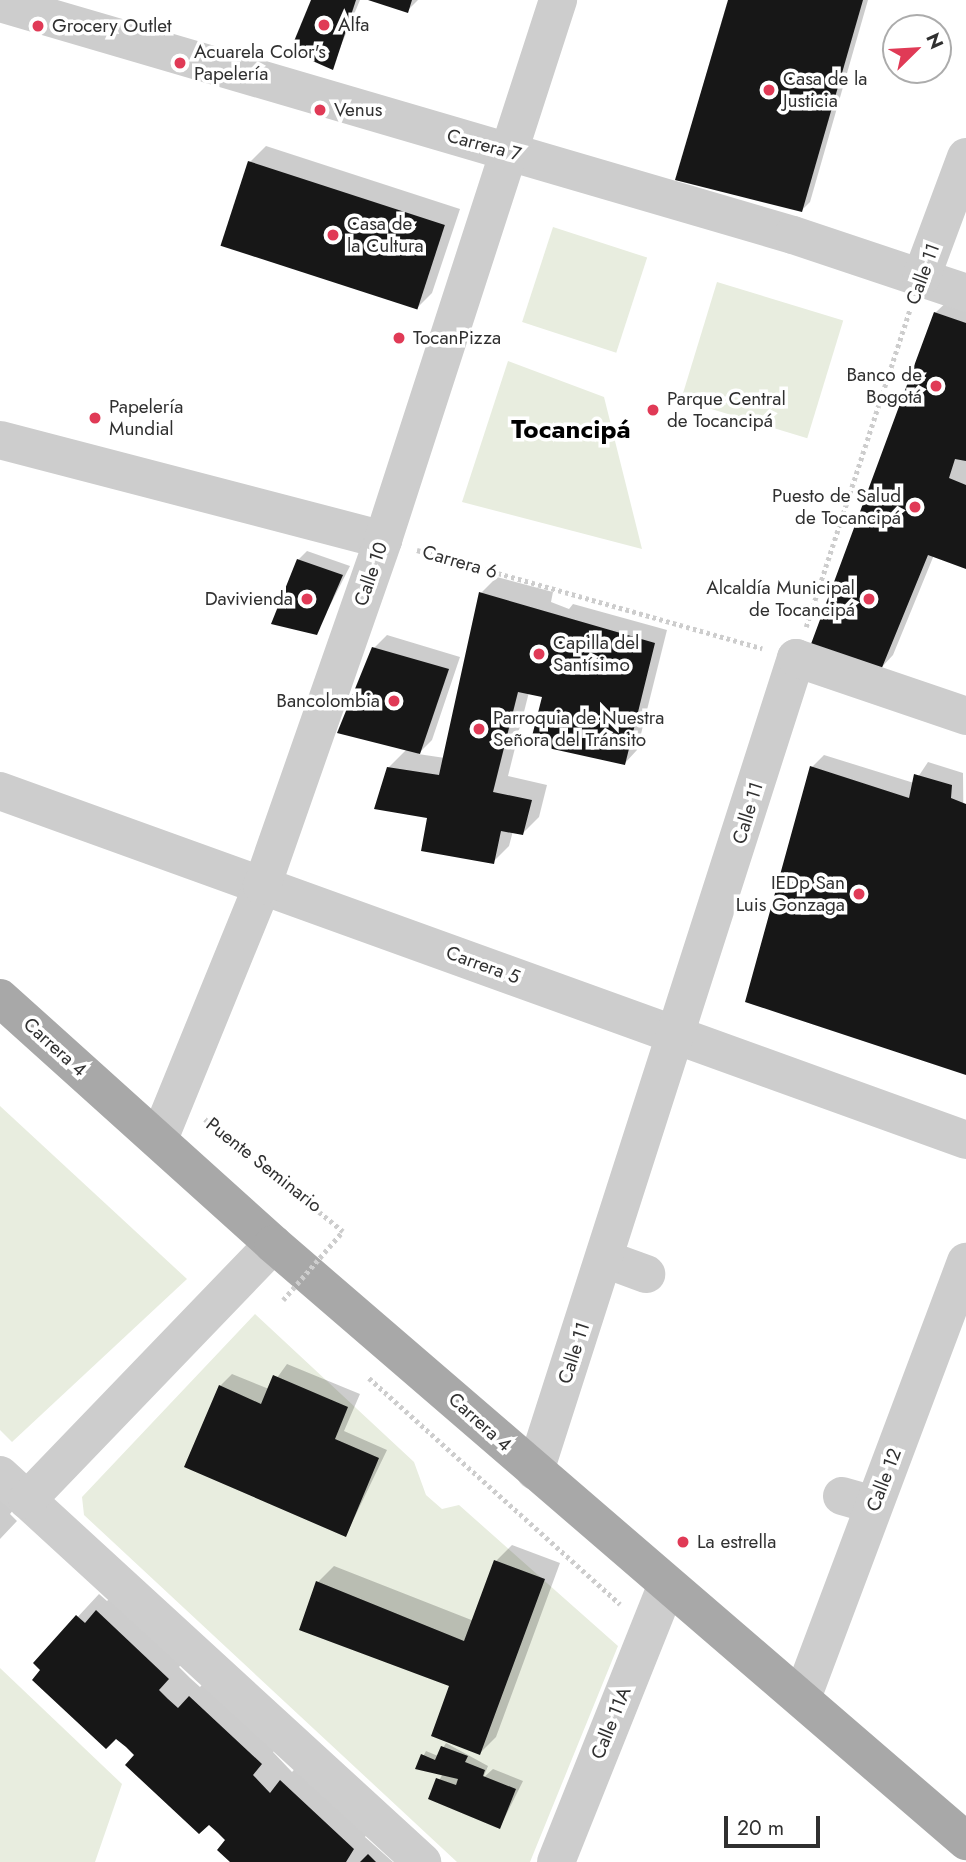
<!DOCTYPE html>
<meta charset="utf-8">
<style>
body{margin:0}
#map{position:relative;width:966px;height:1862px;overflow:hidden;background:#fff;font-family:Jost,sans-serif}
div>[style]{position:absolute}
.green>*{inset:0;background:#e8eddf;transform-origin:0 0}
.shadow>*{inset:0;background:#0003}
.building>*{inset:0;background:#171717;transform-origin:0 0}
.path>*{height:4.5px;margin-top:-2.25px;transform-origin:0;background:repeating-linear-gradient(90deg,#cdcdcd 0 3.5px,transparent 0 7px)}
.minor>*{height:38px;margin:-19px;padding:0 19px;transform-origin:19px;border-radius:19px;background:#cdcdcd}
.major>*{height:38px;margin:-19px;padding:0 19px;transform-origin:19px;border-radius:19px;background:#a8a8a8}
.path-bridge>*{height:4.5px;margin-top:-2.25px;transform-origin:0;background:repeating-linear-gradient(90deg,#cdcdcd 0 3.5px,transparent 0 7px)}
.dots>*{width:19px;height:19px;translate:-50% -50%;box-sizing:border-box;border:4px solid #fff;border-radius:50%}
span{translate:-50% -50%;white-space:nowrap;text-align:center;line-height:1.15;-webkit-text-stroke:7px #fff;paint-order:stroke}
.poi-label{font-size:19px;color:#303030}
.left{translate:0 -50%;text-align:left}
.right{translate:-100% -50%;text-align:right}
.street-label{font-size:19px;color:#303030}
.district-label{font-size:26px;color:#000;font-weight:700}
.north{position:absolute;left:882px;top:14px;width:70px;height:70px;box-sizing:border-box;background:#fff;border:2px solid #acacac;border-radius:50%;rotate:66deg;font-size:19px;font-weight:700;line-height:28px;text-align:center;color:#303030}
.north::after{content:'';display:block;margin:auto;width:24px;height:32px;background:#e03a56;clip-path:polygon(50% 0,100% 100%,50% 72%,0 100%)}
.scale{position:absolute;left:724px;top:1816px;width:96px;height:32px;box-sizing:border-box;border:4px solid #303030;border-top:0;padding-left:9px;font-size:21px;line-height:24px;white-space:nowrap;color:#303030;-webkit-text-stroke:5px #fff;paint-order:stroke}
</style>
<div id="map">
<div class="green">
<i style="left:553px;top:227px;width:99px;height:100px;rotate:18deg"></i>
<i style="left:717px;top:282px;width:132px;height:123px;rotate:17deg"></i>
<i style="clip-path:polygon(508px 361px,604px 397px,642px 549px,462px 502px)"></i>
<i style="clip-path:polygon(0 1106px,187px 1279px,12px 1442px,0 1430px)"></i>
<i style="clip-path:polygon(255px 1314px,414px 1462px,426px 1495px,442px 1509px,459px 1505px,618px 1646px,530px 1862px,457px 1862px,84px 1515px,82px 1497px)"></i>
<i style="clip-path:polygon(0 1668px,122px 1784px,95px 1862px,0 1862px)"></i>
</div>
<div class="shadow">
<i style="clip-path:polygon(313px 0,360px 0,332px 67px)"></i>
<i style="clip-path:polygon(372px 0,418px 0,407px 11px)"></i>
<i style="clip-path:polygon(730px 0,868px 0,810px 202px,802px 210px)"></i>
<i style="clip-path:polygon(266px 146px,460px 209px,432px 293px,416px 309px,250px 162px)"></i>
<i style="clip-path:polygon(952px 297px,966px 302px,966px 567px,934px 555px,893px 655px,881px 668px,935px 313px)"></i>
<i style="clip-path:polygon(307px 551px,350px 566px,316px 633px,298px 560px)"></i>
<i style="clip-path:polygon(497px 577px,553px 592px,551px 602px,569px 609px,573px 604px,667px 630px,637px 750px,625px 763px,543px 695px,529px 692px,508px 776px,547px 785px,539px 817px,523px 833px,513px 831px,509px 846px,493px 862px,429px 817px,388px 768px,407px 749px,374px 648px,387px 635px,460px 657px,432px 740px,418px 754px,445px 758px,481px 593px)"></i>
<i style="clip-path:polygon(824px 755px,914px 783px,928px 762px,963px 773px,966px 1073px,812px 767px)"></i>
<i style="clip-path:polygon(287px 1364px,360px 1394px,344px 1431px,387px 1450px,346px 1535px,220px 1386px,232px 1374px,269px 1389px)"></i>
<i style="clip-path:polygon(0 1486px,18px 1504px,10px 1514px,17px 1521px,0 1539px)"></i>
<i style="clip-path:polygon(512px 1545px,560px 1563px,496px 1737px,480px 1753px,451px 1685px,318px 1582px,334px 1566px,474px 1621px,496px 1561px)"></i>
<i style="clip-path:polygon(118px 1590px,189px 1656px,179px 1667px,190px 1678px,200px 1687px,211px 1675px,282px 1741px,273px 1752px,292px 1772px,303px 1760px,374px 1826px,365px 1837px,393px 1862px,232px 1862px,228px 1839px,35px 1663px,99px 1594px,107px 1601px)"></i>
<i style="clip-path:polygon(446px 1743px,488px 1766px,483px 1778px,493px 1769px,523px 1781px,500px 1827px,430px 1799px,443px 1773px,417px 1768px,426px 1751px,438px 1756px)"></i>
</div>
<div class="building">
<i style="clip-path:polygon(311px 0,356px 0,333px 70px,290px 51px)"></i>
<i style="clip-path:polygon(368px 0,412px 0,408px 13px)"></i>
<i style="clip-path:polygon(728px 0,863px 0,802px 212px,675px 180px)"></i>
<i style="left:248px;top:161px;width:207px;height:89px;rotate:18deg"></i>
<i style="clip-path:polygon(934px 312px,966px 323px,966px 461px,955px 459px,949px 478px,966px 485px,966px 569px,928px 555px,881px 670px,811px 644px)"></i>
<i style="clip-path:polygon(297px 559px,343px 575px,317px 635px,271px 624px)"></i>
<i style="clip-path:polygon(479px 592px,655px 643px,625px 765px,530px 744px,542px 697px,518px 692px,493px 792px,532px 800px,523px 835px,501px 831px,494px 864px,421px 851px,427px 818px,374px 809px,387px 767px,439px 775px)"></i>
<i style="clip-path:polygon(372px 647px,449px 669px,420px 754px,337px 733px)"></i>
<i style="clip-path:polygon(810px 766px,909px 798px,914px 774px,952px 785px,951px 798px,966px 804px,966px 1075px,745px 1002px)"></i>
<i style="clip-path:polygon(273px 1375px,348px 1407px,335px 1439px,379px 1458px,346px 1537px,184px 1467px,219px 1385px,261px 1404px)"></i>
<i style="clip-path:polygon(494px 1560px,545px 1579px,480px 1755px,431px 1736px,449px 1686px,299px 1630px,316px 1581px,464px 1641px)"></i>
<i style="clip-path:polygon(96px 1610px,169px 1679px,159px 1690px,168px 1699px,178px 1708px,189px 1696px,262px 1764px,253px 1775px,270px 1793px,280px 1780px,354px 1849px,346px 1862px,230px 1862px,217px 1850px,225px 1840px,218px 1833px,209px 1825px,199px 1834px,125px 1765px,134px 1755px,126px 1747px,116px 1739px,106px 1749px,32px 1680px,40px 1670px,33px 1663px,76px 1615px,85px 1623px)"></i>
<i style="clip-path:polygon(441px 1746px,468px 1756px,465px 1762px,485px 1770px,483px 1776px,516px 1789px,500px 1829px,428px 1799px,436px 1778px,456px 1785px,458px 1779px,415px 1769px,421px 1754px,435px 1760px)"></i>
<i style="clip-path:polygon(368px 1854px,376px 1862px,360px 1862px)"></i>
</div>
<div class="path">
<i style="left:417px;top:550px;width:359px;rotate:15.9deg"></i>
<i style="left:806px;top:627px;width:335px;rotate:-71.9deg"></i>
<i style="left:205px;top:1119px;width:178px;rotate:39.1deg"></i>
<i style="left:369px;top:1378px;width:338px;rotate:42deg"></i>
</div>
<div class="minor">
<i style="left:0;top:3px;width:826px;rotate:16.31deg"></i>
<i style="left:793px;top:235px;width:182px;rotate:18.5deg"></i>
<i style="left:921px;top:278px;width:129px;rotate:-69.6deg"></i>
<i style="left:0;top:440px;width:396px;rotate:14.6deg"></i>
<i style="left:0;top:791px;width:1027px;rotate:19.86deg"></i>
<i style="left:159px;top:1139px;width:273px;rotate:-67.8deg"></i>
<i style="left:262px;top:886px;width:367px;rotate:-70.7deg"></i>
<i style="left:383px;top:540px;width:568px;rotate:-72.04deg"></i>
<i style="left:605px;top:1259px;width:44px;rotate:20.1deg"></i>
<i style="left:535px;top:1471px;width:854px;rotate:-72.2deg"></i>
<i style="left:796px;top:658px;width:180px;rotate:18.8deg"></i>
<i style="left:0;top:1475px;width:573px;rotate:42.52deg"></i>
<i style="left:842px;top:1496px;width:33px;rotate:16deg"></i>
<i style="left:27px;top:1500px;width:355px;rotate:-46.1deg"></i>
<i style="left:802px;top:1698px;width:466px;rotate:-69.4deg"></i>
<i style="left:556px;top:1862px;width:299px;rotate:-68.2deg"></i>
</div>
<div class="major">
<i style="left:0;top:998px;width:367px;rotate:42deg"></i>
<i style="left:273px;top:1244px;width:915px;rotate:40.74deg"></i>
</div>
<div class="path-bridge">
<i style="left:283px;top:1300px;width:91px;rotate:-49deg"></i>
</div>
<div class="dots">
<i style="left:324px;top:25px;background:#e03a56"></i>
<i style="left:38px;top:26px;background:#e03a56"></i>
<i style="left:180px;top:63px;background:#e03a56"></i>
<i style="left:769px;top:90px;background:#e03a56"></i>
<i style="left:320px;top:110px;background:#e03a56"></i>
<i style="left:333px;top:235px;background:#e03a56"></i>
<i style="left:399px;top:338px;background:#e03a56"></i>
<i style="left:936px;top:386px;background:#e03a56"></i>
<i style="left:653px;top:410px;background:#e03a56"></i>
<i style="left:95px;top:418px;background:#e03a56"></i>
<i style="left:915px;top:507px;background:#e03a56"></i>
<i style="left:307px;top:599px;background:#e03a56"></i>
<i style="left:869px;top:599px;background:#e03a56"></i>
<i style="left:539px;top:654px;background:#e03a56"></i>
<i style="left:394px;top:701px;background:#e03a56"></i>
<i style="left:479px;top:729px;background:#e03a56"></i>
<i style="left:859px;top:894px;background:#e03a56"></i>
<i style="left:683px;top:1542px;background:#e03a56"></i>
</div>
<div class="poi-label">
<span class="left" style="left:338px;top:25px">Alfa</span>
<span class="left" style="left:52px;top:26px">Grocery Outlet</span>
<span class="left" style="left:194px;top:63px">Acuarela Color's<br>Papelería</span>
<span class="left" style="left:783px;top:90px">Casa de la<br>Justicia</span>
<span class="left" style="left:334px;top:110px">Venus</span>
<span class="left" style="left:347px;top:235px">Casa de<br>la Cultura</span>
<span class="left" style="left:413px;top:338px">TocanPizza</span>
<span class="right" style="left:922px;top:386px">Banco de<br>Bogotá</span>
<span class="left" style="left:667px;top:410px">Parque Central<br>de Tocancipá</span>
<span class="left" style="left:109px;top:418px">Papelería<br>Mundial</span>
<span class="right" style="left:901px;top:507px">Puesto de Salud<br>de Tocancipá</span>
<span class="right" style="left:855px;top:599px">Alcaldía Municipal<br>de Tocancipá</span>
<span class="right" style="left:293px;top:599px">Davivienda</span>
<span class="left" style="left:553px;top:654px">Capilla del<br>Santísimo</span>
<span class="right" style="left:380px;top:701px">Bancolombia</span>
<span class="left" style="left:493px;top:729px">Parroquia de Nuestra<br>Señora del Tránsito</span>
<span class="right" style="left:845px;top:894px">IEDp San<br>Luis Gonzaga</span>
<span class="left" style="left:697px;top:1542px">La estrella</span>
</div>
<div class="street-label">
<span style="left:484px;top:145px;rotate:15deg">Carrera 7</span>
<span style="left:923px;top:274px;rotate:-70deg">Calle 11</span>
<span style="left:460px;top:562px;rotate:16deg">Carrera 6</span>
<span style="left:371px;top:574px;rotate:-71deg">Calle 10</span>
<span style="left:748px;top:813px;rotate:-73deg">Calle 11</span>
<span style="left:483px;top:965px;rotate:20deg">Carrera 5</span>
<span style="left:55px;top:1047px;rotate:42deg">Carrera 4</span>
<span style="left:264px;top:1165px;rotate:38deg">Puente Seminario</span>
<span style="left:574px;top:1353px;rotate:-72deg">Calle 11</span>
<span style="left:480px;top:1422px;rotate:42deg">Carrera 4</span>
<span style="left:884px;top:1480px;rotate:-69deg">Calle 12</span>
<span style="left:611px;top:1723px;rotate:-68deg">Calle 11A</span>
</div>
<div class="district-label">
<span style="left:571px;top:430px">Tocancipá</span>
</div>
<div class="north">N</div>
<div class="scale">20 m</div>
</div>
